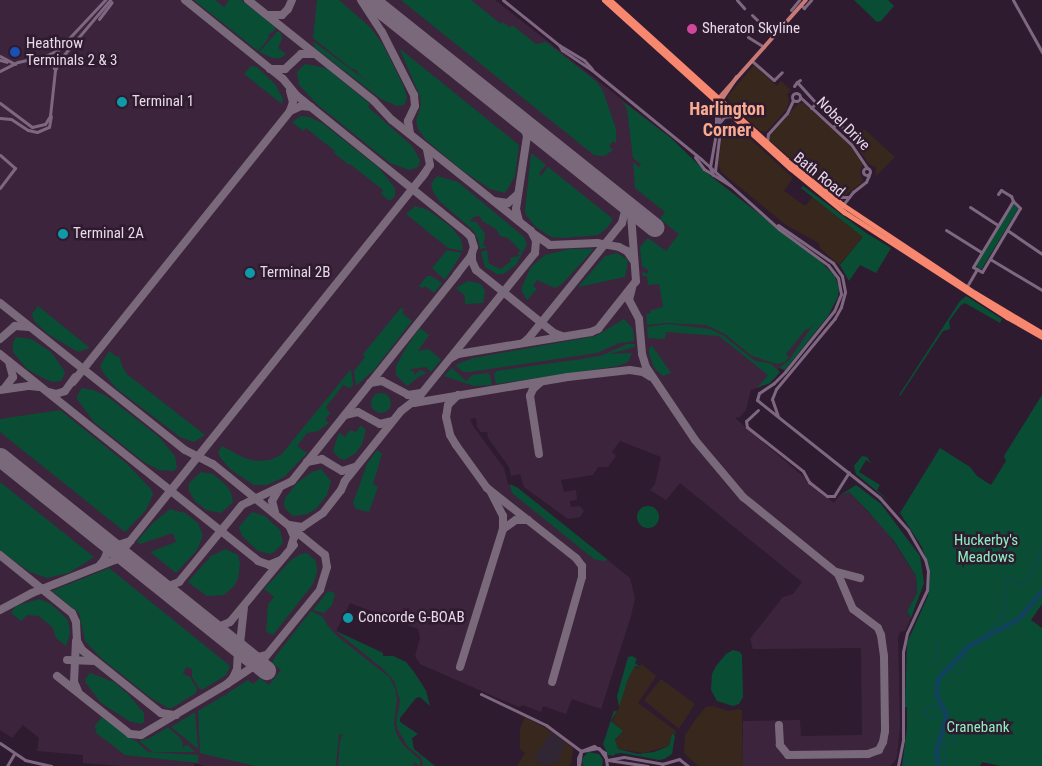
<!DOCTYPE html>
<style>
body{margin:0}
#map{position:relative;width:1042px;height:766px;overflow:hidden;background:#2f1b30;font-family:"Roboto Condensed",sans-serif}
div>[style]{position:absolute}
.commercial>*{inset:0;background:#37271d}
.industrial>*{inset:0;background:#312634}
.built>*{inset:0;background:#3c243d}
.green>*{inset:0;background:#094e34}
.round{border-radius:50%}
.stream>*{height:1px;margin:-0.5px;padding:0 0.5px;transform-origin:0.5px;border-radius:0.5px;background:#10425b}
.river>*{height:5px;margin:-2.5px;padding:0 2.5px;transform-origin:2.5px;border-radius:2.5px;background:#10425b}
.taxiway>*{height:8px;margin:-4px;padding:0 4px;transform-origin:4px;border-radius:4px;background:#7a697b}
.runway>*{height:19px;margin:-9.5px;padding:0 9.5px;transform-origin:9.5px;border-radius:9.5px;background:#7a697b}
.minor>*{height:3px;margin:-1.5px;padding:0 1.5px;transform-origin:1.5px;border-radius:1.5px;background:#7f6781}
.minor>.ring{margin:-1.5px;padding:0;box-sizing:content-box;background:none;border:3px solid #7f6781;border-radius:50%}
.major>*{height:4px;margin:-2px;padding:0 2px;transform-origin:2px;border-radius:2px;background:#c77a76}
.highway>*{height:5px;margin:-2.5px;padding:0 2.5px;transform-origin:2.5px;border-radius:2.5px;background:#f7876e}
.dots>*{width:14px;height:14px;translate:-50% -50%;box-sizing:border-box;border:2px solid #2f1b30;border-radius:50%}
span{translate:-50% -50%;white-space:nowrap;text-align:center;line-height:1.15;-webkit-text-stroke:5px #2f1b30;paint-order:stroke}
.poi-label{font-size:15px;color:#e7d9e7}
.left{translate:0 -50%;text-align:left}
.street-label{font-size:15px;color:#e7d9e7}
.park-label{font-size:15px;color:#8eefbf}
.quarter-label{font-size:18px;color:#faac90;font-weight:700}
</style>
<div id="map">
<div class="commercial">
<i style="clip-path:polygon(754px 65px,777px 86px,781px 81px,791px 90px,787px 94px,789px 100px,787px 109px,766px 132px,760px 131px,732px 105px,727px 97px)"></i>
<i style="clip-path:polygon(799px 103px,803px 103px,851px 146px,863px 164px,860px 172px,863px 182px,844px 196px,838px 196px,827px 189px,769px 140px,769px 136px)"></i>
<i style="clip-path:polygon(732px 122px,793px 178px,784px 191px,805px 206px,813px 197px,863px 237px,839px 265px,820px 248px,819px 243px,786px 225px,721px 172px,718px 164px,722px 137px,724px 131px)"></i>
<i style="clip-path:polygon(864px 129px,895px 157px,876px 176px,876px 167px,870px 165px,853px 142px)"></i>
<i style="clip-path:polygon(642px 664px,656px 676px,638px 703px,676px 731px,676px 735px,672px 733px,669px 746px,644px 753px,618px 749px,615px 741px,623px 731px,612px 721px,619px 708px,622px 692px,634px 667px,638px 668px)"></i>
<i style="clip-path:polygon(661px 679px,695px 704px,679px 729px,644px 700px)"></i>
<i style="clip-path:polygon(713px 706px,728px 711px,740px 709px,742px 711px,743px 766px,698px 766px,684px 753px,685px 735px,698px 716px,706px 707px)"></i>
<i style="clip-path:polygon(525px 717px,556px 734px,573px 748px,571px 764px,569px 766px,517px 766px,525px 753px,520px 749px,520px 729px)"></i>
</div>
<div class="industrial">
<i style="clip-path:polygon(552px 731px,565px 742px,560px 761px,545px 766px,534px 758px)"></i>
</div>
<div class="built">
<i style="clip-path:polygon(0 0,495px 0,671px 138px,831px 302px,785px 367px,779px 368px,777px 376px,770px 383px,751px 390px,746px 410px,740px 417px,735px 418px,834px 503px,840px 495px,849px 492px,886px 530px,916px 576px,917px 593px,907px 611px,911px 618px,905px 631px,900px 632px,898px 637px,900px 726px,897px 757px,894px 762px,890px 766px,743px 766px,743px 721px,800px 720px,801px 736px,862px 735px,861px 648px,753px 649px,750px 639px,783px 597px,793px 594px,802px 582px,680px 483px,666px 500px,650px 490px,655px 484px,661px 457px,620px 441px,612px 452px,616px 456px,608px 467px,598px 467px,593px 475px,561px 480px,564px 492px,576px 490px,577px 500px,570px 501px,571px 507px,580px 506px,584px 511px,580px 517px,568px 519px,524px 487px,520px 474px,511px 476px,509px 467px,488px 438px,487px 432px,481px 432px,477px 427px,476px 418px,470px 419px,473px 426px,504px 468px,508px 484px,520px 490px,630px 578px,635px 598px,631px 616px,601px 709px,572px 699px,566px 714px,543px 706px,541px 712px,523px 705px,519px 707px,502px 700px,420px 664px,415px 656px,420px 638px,418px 629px,350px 603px,336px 631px,383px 653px,383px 656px,393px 656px,406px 662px,421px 682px,426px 691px,415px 696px,398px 718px,410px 737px,411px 748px,434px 766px,204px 766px,195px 763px,194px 766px,120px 766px,83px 763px,83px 755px,37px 751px,39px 738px,23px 725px,12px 738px,0 730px)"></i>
</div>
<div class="green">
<i style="clip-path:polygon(194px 0,215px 0,224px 7px,229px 0,241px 0,275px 27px,275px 30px,268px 35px,269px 38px,258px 51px)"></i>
<i style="clip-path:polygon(317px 0,339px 0,371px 28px,383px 45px,403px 85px,407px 97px,404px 105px,397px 106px,381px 99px,315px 48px,313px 41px,381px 92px,358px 74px,357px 70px,352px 69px,313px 38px)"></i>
<i style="clip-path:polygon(401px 0,471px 0,501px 24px,503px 22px,510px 28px,512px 25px,536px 44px,546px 42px,597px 82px,603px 91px,616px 129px,616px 143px,613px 141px,609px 146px,613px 150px,604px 156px,594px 155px)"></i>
<i style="clip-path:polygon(854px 0,888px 0,894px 6px,881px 21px,877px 22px)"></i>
<i style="clip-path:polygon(278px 31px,281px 33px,282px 39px,278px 48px,286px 54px,281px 58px,273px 58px,259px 52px)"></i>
<i style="clip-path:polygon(399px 48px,519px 145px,515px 176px,505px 193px,490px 189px,462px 170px,426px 140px,418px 129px,416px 121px,421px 105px,420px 96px)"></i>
<i style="clip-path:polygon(305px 64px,326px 68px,370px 104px,368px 107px,412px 146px,420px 160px,418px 167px,409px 170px,390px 163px,318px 105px,299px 85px,297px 72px)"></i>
<i style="clip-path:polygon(251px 66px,257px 67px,275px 84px,283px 99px,282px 104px,244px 74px)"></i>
<i style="clip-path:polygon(622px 101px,671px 138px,708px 174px,819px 260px,835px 276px,839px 289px,838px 297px,828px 316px,785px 370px,779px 368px,789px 360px,815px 322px,809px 329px,806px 329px,786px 354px,789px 357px,785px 362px,777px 364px,752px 356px,725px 334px,706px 325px,666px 323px,647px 325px,646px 314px,651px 313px,651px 310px,663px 307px,659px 284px,648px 285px,647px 276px,643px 276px,642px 271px,646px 274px,649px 271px,642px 266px,640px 247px,648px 238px,666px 251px,679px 234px,660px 219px,665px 212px,635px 188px,633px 162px,639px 167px,641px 164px,633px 158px,627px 109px)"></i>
<i style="clip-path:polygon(301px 116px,309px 117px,322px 123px,379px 168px,395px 188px,395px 196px,390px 201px,381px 194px,383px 190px,350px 164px,349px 165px,334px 153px,335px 151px,306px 128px,303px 131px,292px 122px)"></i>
<i style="clip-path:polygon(531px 153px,546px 165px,539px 173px,541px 176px,548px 167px,613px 219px,607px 228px,598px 235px,563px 238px,551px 237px,536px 227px,526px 215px,525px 211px)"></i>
<i style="clip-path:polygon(437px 176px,458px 182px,524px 237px,527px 244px,516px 265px,503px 274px,497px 274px,485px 267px,481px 252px,487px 250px,489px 264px,501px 269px,511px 261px,510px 258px,519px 256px,518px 252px,521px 251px,508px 238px,500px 236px,496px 229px,482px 221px,480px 216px,473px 217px,470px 221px,476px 222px,484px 232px,485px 238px,483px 245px,487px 248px,480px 249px,478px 239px,473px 230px,439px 201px,433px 191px,431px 184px)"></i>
<i style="clip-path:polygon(803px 186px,866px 233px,891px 248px,876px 273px,860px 265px,849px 281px,840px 265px,863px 237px,801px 188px)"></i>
<i style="clip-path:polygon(1014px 204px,1018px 209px,981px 270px,975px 265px)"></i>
<i style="clip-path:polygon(415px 206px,428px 210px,450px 226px,461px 239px,463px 251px,448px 248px,406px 214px)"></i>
<i style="clip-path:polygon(569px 249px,594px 249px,562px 284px,555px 288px,537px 280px,533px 286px,537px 289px,527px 300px,522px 292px,522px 287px,531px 267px,545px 255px)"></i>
<i style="clip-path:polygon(447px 250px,462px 253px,445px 280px,432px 268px)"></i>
<i style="clip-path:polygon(617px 253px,628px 260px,625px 277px,578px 287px,605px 256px)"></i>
<i style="clip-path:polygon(427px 276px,431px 276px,442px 283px,434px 293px,425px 286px,423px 288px,419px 286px,401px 308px,404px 310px,402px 313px,412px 321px,374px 370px,356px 386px,354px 371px,365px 357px,363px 354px)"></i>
<i style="clip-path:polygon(468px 281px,481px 284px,485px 291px,483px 303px,465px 304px,465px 296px,456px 288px)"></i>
<i style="clip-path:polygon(966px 296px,1002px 319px,1000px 323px,965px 303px,961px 305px,949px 321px,950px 329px,943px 331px,900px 396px,899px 395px,960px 301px)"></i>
<i style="clip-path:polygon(38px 306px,90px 348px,78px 352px,48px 334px,34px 321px,32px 314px)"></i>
<i style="clip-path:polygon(624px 319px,633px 329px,634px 341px,619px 343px,597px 353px,469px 372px,463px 372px,455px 365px,473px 358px,596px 336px)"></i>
<i style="clip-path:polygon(668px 324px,710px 329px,724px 336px,755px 361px,770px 363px,780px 372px,770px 383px,757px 388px,768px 375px,719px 336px,666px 332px,665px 339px,648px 338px,647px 327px)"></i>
<i style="clip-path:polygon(420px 328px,429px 335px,418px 351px,429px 349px,441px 360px,431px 372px,426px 367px,411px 369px,410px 371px,414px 371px,414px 375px,420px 370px,427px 373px,418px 377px,409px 385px,406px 385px,396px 375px,396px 366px,407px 346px)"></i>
<i style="clip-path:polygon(16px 337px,31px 339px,51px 352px,64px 370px,65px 374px,61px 381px,52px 382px,45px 379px,27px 369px,13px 352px,13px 342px)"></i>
<i style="clip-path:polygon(627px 344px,635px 344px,635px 347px,609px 354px,632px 353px,628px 362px,618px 366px,496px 384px,494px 375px,496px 371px,582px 359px,603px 355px)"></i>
<i style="clip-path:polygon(652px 346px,653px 347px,671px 373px,663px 376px,654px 368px,649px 353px,649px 348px)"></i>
<i style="clip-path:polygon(109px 351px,117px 357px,119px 356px,123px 368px,128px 375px,205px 435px,194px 442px,180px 437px,116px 388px,104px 374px,100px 366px)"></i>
<i style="clip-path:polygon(452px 368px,466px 381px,472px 375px,487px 373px,490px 375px,492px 385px,474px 386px,444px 376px)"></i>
<i style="clip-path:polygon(351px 369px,353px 385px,350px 388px,343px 385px,326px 407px,330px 413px,325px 420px,329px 423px,318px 431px,307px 433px,297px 446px,307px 453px,284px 477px,267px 485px,254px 485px,230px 469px,220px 457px,218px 452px,222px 446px,244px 458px,256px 461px,270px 460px,281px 455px)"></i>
<i style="clip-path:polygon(82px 388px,94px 390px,108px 397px,158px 436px,175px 456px,177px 467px,174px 471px,159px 470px,144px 462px,94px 422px,77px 399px,77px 396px)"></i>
<i class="round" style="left:371px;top:393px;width:20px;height:20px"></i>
<i style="clip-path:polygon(1042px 395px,1042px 604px,1031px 620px,1042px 628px,1042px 766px,1001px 766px,982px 762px,980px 766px,902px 766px,907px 728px,907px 707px,905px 707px,907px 643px,928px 596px,930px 572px,922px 547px,900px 513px,940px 448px,970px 467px,977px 476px,991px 485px,1006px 461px,1004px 456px)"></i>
<i style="clip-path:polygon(60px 410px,126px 463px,150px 488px,153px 494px,146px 510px,125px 532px,0 432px,0 419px)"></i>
<i style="clip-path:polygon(361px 425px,366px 430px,362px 444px,356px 453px,344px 460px,339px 458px,333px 451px,338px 435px,340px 433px,345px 437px,350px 430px,356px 432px)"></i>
<i style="clip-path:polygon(377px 450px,382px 454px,373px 484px,378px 487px,369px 512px,356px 509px,353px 503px,367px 464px)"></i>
<i style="clip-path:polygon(862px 456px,867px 457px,871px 463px,866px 460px,859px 472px,880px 485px,877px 490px,890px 502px,856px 474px,854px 466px)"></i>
<i style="clip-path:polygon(321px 469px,331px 481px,327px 495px,316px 509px,307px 514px,293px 516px,284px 507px,285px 498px,297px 483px,312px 472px)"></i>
<i style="clip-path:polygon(201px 472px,213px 474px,227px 486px,231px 493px,233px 502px,221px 513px,206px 510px,195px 501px,189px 491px,189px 483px)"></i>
<i style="clip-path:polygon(0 482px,94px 557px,69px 573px,47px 578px,30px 572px,9px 557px,0 550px)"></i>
<i style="clip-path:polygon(510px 484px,518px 488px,608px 560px,603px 561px,594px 559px,512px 493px)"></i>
<i style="clip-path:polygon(856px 485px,881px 504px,920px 556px,924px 583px,911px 618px,907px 611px,917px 593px,916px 576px,894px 541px,868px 511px,849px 492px,840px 495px)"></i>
<i class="round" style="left:637px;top:506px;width:22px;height:22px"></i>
<i style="clip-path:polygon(170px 509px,185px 513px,198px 523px,203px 535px,197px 550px,176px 573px,150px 552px,176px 542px,173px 533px,140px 544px,137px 541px,153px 523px)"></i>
<i style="clip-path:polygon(252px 512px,265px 516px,280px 530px,283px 543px,274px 552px,270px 554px,258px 551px,242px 536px,239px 527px)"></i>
<i style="clip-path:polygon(225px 549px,238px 555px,240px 564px,238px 579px,234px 586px,224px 595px,207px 596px,188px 582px,211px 556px)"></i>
<i style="clip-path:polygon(307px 553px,316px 561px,317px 572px,313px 584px,273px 635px,266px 632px,268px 605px,274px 597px,264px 589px,291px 560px,301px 554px)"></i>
<i style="clip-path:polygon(109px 568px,230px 666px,226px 675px,202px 690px,199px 688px,192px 677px,192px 669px,186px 667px,183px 674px,190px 677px,197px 689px,196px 693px,172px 708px,168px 708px,151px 698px,101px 658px,85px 641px,79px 613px,52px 591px)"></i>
<i style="clip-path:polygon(328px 591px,335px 593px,332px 605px,324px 613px,313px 610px)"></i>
<i style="clip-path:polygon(39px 599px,51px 604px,68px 620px,70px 633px,66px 646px,56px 638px,53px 628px,39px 616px,27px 615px,21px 621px,11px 613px,16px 606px)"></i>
<i style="clip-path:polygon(311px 611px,323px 617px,327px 625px,338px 637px,389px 677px,395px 688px,397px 699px,394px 724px,396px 733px,403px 745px,420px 760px,420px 766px,413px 762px,414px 766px,338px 766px,340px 740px,343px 735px,339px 734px,336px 766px,255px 766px,200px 753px,198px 711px,225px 695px,228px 697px,226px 694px,248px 680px,253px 684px,260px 678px,269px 685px,281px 670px,272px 663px,275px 657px)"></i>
<i style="clip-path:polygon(336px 631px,383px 653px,383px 656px,393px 656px,406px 662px,414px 672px,426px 691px,430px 706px,420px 697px,416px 698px,400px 718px,400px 722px,418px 734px,412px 738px,414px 749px,435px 766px,423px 766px,421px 757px,408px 747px,398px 730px,396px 723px,400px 700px,394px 681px,383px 669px)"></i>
<i style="clip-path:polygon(733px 650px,740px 652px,742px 655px,743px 697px,739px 704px,733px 706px,717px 701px,711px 690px,712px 674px,716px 666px,726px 654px)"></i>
<i style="clip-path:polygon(632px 656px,637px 659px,635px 663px,640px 667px,635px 666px,628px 679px,619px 707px,617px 696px,628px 657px)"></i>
<i style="clip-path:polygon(90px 673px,114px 682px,128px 694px,144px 713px,144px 722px,140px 724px,129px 721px,101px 703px,86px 683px,85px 679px)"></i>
<i style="clip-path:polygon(614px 711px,617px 711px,611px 721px,623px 731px,615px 740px,618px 749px,638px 754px,654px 752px,669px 746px,672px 733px,675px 736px,672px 754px,664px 759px,659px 760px,622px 753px,615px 754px,614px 756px,608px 755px,603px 744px)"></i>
<i style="clip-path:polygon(195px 712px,198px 749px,171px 727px)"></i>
<i style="clip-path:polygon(102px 717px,126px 736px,136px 741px,148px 752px,198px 755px,198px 763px,125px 755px,95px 732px,97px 729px,94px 727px)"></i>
<i style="clip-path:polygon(168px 727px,180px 738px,183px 743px,182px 749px,184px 746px,188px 745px,195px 752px,153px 752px,139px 741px,150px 738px)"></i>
<i style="clip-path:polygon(588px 752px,599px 754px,603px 760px,602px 766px,583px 766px,582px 759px)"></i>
</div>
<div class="stream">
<i style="left:1001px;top:615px;width:9px;rotate:69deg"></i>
<i style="left:997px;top:620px;width:15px;rotate:-53deg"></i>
<i style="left:1006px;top:608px;width:16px;rotate:-97deg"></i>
<i style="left:1004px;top:592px;width:15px;rotate:-79deg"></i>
<i style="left:1007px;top:577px;width:16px;rotate:27deg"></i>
<i style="left:1021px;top:584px;width:9px;rotate:-41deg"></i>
<i style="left:1028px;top:578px;width:34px;rotate:-66deg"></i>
<i style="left:1005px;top:624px;width:2px;rotate:63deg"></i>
<i style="left:990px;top:636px;width:6px;rotate:-90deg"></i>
<i style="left:990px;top:630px;width:11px;rotate:-56deg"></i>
<i style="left:936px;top:663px;width:23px;rotate:-90deg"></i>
<i style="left:949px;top:664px;width:11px;rotate:52deg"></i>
<i style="left:956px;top:673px;width:6px;rotate:-18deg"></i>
<i style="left:962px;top:671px;width:24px;rotate:-81deg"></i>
<i style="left:939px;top:702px;width:6px;rotate:121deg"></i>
<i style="left:936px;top:707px;width:8px;rotate:-166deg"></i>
<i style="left:928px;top:705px;width:10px;rotate:114deg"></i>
<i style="left:924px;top:714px;width:11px;rotate:22deg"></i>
<i style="left:934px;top:718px;width:13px;rotate:-51deg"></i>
<i style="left:939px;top:738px;width:13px;rotate:27deg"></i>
<i style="left:951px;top:744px;width:5px;rotate:-37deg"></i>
<i style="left:955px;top:741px;width:16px;rotate:-94deg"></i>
<i style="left:954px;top:725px;width:11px;rotate:-135deg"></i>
<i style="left:938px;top:744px;width:6px;rotate:31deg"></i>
<i style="left:943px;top:747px;width:5px;rotate:68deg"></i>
<i style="left:945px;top:752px;width:14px;rotate:94deg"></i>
<i style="left:626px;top:765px;width:1px;rotate:90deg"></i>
<i style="left:903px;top:766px;width:10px;rotate:-73deg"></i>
</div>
<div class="river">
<i style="left:938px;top:766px;width:14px;rotate:-98deg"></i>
<i style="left:936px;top:752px;width:39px;rotate:-75deg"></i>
<i style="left:946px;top:714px;width:19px;rotate:-118deg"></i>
<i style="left:937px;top:697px;width:9px;rotate:-96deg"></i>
<i style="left:936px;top:688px;width:10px;rotate:-79deg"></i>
<i style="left:938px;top:678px;width:44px;rotate:-46.8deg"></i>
<i style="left:968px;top:646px;width:58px;rotate:-28.8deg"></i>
<i style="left:1019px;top:618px;width:35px;rotate:-50deg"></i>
</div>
<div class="taxiway">
<i style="left:248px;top:0;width:161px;rotate:38.7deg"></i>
<i style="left:374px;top:101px;width:26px;rotate:47deg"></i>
<i style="left:392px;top:120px;width:178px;rotate:38.6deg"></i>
<i style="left:531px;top:231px;width:11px;rotate:63deg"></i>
<i style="left:536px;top:241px;width:12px;rotate:95deg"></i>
<i style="left:535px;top:253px;width:185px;rotate:128.9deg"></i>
<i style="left:419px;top:397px;width:23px;rotate:142deg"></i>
<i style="left:401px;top:411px;width:90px;rotate:128.7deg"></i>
<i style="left:345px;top:481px;width:10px;rotate:114deg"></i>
<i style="left:341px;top:490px;width:29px;rotate:128deg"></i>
<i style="left:323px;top:513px;width:25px;rotate:146deg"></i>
<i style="left:302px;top:527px;width:13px;rotate:-171deg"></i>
<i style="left:289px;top:525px;width:13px;rotate:67deg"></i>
<i style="left:294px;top:537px;width:10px;rotate:107deg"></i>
<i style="left:361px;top:0;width:38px;rotate:57deg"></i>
<i style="left:382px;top:32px;width:71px;rotate:63.1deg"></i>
<i style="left:414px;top:95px;width:11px;rotate:85deg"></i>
<i style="left:415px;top:106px;width:17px;rotate:115deg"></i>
<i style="left:408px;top:121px;width:13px;rotate:81deg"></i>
<i style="left:268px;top:15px;width:14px"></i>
<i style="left:282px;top:15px;width:8px;rotate:-45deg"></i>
<i style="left:288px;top:9px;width:10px;rotate:-66deg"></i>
<i style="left:270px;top:69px;width:15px"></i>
<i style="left:285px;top:69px;width:22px;rotate:-43deg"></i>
<i style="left:301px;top:54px;width:13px"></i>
<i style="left:290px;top:91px;width:11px;rotate:75deg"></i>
<i style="left:293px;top:102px;width:9px;rotate:108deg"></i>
<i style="left:290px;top:111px;width:12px;rotate:-24deg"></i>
<i style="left:301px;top:106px;width:10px;rotate:6deg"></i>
<i style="left:422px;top:177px;width:14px;rotate:-56deg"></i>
<i style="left:430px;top:165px;width:16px;rotate:-101deg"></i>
<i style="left:494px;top:201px;width:14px;rotate:8deg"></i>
<i style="left:508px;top:203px;width:13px;rotate:-42deg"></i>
<i style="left:519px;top:221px;width:12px;rotate:-104deg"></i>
<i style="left:516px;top:209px;width:74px;rotate:-81.4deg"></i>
<i style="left:527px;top:136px;width:15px;rotate:-110deg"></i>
<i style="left:534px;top:234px;width:19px;rotate:35deg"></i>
<i style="left:550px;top:245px;width:47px;rotate:-2.4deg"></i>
<i style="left:597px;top:243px;width:22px;rotate:10deg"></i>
<i style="left:619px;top:247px;width:9px;rotate:27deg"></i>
<i style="left:627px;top:251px;width:11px;rotate:56deg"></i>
<i style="left:472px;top:254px;width:7px;rotate:90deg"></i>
<i style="left:472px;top:261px;width:10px;rotate:66deg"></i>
<i style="left:476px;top:270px;width:100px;rotate:38.9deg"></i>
<i style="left:554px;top:333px;width:9px;rotate:21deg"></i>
<i style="left:632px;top:288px;width:12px;rotate:104deg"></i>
<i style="left:629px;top:300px;width:21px;rotate:62deg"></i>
<i style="left:639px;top:319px;width:35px;rotate:85deg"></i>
<i style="left:642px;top:354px;width:14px;rotate:73deg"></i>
<i style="left:646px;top:367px;width:88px;rotate:56.1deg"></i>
<i style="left:695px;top:440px;width:75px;rotate:49.9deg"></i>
<i style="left:743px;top:497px;width:122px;rotate:39deg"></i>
<i style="left:838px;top:574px;width:38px;rotate:67deg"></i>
<i style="left:853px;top:609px;width:31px;rotate:37deg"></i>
<i style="left:878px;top:628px;width:8px;rotate:67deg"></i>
<i style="left:881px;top:635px;width:21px;rotate:82deg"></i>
<i style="left:884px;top:656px;width:75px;rotate:89.2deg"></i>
<i style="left:885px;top:731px;width:11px;rotate:100deg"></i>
<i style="left:883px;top:742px;width:9px;rotate:117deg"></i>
<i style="left:879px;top:750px;width:12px;rotate:160deg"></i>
<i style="left:868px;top:754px;width:80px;rotate:179.3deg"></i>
<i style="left:788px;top:755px;width:13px;rotate:-129deg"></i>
<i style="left:780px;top:745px;width:20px;rotate:-93deg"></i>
<i style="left:0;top:303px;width:236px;rotate:38.5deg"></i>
<i style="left:185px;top:450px;width:31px;rotate:27deg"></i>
<i style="left:213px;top:464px;width:144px;rotate:39.1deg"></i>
<i style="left:325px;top:555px;width:12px;rotate:81deg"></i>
<i style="left:327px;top:567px;width:24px;rotate:107deg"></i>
<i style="left:320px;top:590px;width:90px;rotate:129.2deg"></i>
<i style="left:263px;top:660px;width:43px;rotate:146.3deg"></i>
<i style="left:0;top:339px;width:20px;rotate:-41deg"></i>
<i style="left:15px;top:326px;width:14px;rotate:4deg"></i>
<i style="left:523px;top:343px;width:6px;rotate:-39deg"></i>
<i style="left:528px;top:339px;width:149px;rotate:-51deg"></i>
<i style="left:622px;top:223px;width:12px;rotate:-76deg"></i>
<i style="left:625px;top:211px;width:12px;rotate:-114deg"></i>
<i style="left:0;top:354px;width:331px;rotate:38.7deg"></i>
<i style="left:258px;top:561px;width:12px;rotate:20deg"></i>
<i style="left:269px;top:565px;width:13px;rotate:-23deg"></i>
<i style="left:451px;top:358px;width:8px;rotate:-30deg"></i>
<i style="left:458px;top:354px;width:135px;rotate:-9.4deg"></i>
<i style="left:591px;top:332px;width:8px;rotate:-23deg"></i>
<i style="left:598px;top:329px;width:61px;rotate:-51.6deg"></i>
<i style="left:636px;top:281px;width:67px;rotate:-94.3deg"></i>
<i style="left:631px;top:214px;width:10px;rotate:-119deg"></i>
<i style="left:73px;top:382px;width:347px;rotate:-51.3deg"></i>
<i style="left:370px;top:383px;width:12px;rotate:-9deg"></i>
<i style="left:382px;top:381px;width:30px;rotate:28deg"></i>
<i style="left:408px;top:395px;width:13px;rotate:-9deg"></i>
<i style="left:4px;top:389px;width:15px;rotate:-53deg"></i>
<i style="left:13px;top:377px;width:16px;rotate:-105deg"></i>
<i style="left:0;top:390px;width:30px;rotate:-8deg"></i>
<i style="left:30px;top:386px;width:9px;rotate:6deg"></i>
<i style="left:49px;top:392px;width:7px;rotate:16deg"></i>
<i style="left:56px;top:394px;width:9px;rotate:-18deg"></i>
<i style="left:65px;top:391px;width:17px;rotate:-54deg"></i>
<i style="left:458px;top:395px;width:14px;rotate:135deg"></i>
<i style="left:448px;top:405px;width:12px;rotate:99deg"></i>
<i style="left:446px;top:417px;width:18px;rotate:77deg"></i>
<i style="left:450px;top:435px;width:12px;rotate:59deg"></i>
<i style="left:456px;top:445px;width:53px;rotate:54.2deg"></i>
<i style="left:487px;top:488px;width:113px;rotate:38.2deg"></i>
<i style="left:576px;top:558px;width:10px;rotate:53deg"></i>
<i style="left:582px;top:566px;width:11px;rotate:90deg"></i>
<i style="left:582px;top:577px;width:109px;rotate:105.9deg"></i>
<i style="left:414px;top:403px;width:156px;rotate:-9.6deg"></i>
<i style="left:568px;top:377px;width:62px;rotate:-6.4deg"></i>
<i style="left:630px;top:370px;width:13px;rotate:9deg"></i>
<i style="left:643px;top:372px;width:9px;rotate:32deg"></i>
<i style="left:345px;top:415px;width:13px;rotate:-13deg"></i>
<i style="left:358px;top:412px;width:25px;rotate:29deg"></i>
<i style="left:380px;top:424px;width:12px;rotate:-14deg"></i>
<i style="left:539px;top:454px;width:59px;rotate:-98.8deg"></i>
<i style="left:530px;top:396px;width:8px;rotate:-67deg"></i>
<i style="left:533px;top:389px;width:9px;rotate:-41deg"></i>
<i style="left:307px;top:462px;width:15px;rotate:-11deg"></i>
<i style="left:322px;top:459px;width:23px;rotate:31deg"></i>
<i style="left:342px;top:471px;width:14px;rotate:-17deg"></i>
<i style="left:275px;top:512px;width:11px;rotate:-105deg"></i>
<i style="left:272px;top:501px;width:14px;rotate:-60deg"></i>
<i style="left:503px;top:529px;width:16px;rotate:-35deg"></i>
<i style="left:516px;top:520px;width:12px"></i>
<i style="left:104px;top:541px;width:15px;rotate:16deg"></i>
<i style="left:118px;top:545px;width:13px;rotate:-18deg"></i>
<i style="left:0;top:555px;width:92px;rotate:38.9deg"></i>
<i style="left:72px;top:613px;width:10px;rotate:66deg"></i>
<i style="left:76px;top:622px;width:19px;rotate:87deg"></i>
<i style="left:77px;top:641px;width:10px;rotate:61deg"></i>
<i style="left:82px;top:650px;width:101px;rotate:38.6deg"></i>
<i style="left:161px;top:713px;width:15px;rotate:8deg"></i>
<i style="left:99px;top:566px;width:8px;rotate:-50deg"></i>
<i style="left:104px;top:560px;width:8px;rotate:-67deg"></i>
<i style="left:107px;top:553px;width:10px;rotate:-101deg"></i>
<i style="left:105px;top:543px;width:8px;rotate:-130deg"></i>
<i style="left:837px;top:572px;width:24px;rotate:15deg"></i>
<i style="left:156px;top:583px;width:13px;rotate:13deg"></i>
<i style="left:169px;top:586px;width:11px;rotate:-22deg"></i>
<i style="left:179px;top:582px;width:99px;rotate:-50.7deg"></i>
<i style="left:242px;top:505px;width:55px;rotate:-25.6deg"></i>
<i style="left:292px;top:481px;width:265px;rotate:-51.4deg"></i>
<i style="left:457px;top:274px;width:23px;rotate:-52deg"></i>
<i style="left:471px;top:256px;width:9px;rotate:-72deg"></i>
<i style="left:474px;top:247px;width:10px;rotate:-107deg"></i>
<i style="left:471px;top:237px;width:6px;rotate:-135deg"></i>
<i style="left:467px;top:233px;width:218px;rotate:-141.1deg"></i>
<i style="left:297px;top:96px;width:22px;rotate:-129deg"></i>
<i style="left:283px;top:79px;width:126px;rotate:-141.1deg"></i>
<i style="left:0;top:610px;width:36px;rotate:-28deg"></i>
<i style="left:32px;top:593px;width:89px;rotate:-21.7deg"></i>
<i style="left:115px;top:560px;width:496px;rotate:-51.3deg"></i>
<i style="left:194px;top:613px;width:22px;rotate:34deg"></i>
<i style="left:212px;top:625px;width:9px;rotate:6deg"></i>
<i style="left:221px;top:626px;width:10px;rotate:-24deg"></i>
<i style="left:230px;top:622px;width:100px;rotate:-50.3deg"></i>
<i style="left:76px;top:641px;width:41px;rotate:92.8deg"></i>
<i style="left:74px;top:682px;width:10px;rotate:66deg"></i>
<i style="left:237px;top:647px;width:19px;rotate:35deg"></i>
<i style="left:253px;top:658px;width:13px;rotate:-13deg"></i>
<i style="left:239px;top:653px;width:46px;rotate:-83.8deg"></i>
<i style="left:67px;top:660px;width:28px;rotate:2deg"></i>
<i style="left:460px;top:667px;width:145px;rotate:-72.7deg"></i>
<i style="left:503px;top:529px;width:13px;rotate:-90deg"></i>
<i style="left:503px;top:516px;width:28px;rotate:-117deg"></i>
<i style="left:57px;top:676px;width:93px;rotate:38.5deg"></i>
<i style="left:130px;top:734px;width:11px;rotate:5deg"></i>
<i style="left:141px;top:735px;width:100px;rotate:-30.7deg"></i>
<i style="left:227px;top:684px;width:8px;rotate:-45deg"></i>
<i style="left:233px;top:678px;width:10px;rotate:-66deg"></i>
<i style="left:237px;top:669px;width:17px;rotate:-87deg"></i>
<i style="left:238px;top:652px;width:8px;rotate:-120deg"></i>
<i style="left:234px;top:645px;width:21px;rotate:-141deg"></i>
</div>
<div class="runway">
<i style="left:370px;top:0;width:364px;rotate:38.6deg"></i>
<i style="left:0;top:457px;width:341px;rotate:38.7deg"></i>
</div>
<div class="minor">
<i style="left:503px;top:0;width:72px;rotate:38.8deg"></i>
<i style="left:559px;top:45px;width:6px;rotate:59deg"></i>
<i style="left:562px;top:50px;width:36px;rotate:34deg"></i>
<i style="left:592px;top:70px;width:141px;rotate:39.2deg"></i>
<i style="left:701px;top:159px;width:105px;rotate:41.9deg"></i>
<i style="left:779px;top:229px;width:61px;rotate:36.3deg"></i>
<i style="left:828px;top:265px;width:16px;rotate:52deg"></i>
<i style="left:838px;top:278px;width:16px;rotate:79deg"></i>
<i style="left:841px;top:294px;width:18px;rotate:112deg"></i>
<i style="left:834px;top:311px;width:78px;rotate:128.8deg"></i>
<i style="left:785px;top:372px;width:16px;rotate:135deg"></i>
<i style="left:774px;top:383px;width:18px;rotate:146deg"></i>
<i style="left:759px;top:393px;width:7px;rotate:106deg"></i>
<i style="left:757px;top:400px;width:157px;rotate:38.5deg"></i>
<i style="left:880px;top:498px;width:43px;rotate:48.8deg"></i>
<i style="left:908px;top:530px;width:34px;rotate:60deg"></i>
<i style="left:925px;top:559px;width:12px;rotate:76deg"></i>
<i style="left:928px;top:571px;width:19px;rotate:93deg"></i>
<i style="left:927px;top:590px;width:47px;rotate:114.9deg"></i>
<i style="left:907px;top:633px;width:19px;rotate:102deg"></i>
<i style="left:903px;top:652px;width:88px;rotate:90deg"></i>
<i style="left:903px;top:740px;width:26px;rotate:101deg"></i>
<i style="left:737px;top:0;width:11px;rotate:49deg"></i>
<i style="left:1013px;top:0;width:60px;rotate:60.9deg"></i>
<i style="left:802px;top:6px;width:3px;rotate:45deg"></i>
<i style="left:804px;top:8px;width:11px;rotate:-49deg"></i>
<i style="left:791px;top:10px;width:13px;rotate:-51deg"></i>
<i style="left:752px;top:15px;width:30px;rotate:44deg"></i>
<i style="left:99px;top:19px;width:21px;rotate:-53deg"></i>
<i style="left:748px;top:37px;width:19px;rotate:32deg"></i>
<i style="left:559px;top:45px;width:29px;rotate:31deg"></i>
<i style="left:584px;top:60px;width:12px;rotate:48deg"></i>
<i style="left:0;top:56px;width:17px;rotate:28deg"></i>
<i style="left:39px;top:58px;width:13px;rotate:18deg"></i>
<i style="left:51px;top:62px;width:9px;rotate:63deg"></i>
<i style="left:0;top:60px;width:7px;rotate:16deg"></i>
<i style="left:752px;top:61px;width:29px;rotate:41deg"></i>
<i style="left:774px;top:80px;width:11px;rotate:-45deg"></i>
<i style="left:0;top:71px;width:20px;rotate:-27deg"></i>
<i style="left:18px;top:62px;width:28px;rotate:-13deg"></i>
<i style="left:45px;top:56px;width:14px;rotate:-25deg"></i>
<i style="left:58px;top:50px;width:69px;rotate:-46.8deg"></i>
<i style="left:800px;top:80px;width:4px;rotate:146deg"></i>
<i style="left:797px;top:82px;width:28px;rotate:48deg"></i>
<i style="left:816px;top:103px;width:7px;rotate:135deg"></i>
<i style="left:794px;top:86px;width:5px;rotate:-53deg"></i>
<i class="ring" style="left:792px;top:93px;width:5px;height:5px"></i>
<i style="left:800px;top:97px;width:69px;rotate:42.7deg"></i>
<i style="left:851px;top:144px;width:29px;rotate:56deg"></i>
<i style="left:0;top:103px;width:40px;rotate:37deg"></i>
<i style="left:32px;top:127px;width:13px;rotate:-13deg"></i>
<i style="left:45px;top:124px;width:9px;rotate:-58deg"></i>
<i style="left:50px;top:116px;width:46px;rotate:-83.8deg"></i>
<i style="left:55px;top:70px;width:15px;rotate:-62deg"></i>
<i style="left:62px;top:57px;width:75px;rotate:-49.9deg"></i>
<i style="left:816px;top:103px;width:13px;rotate:45deg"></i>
<i style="left:0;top:118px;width:11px;rotate:5deg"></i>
<i style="left:11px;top:119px;width:20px;rotate:33deg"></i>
<i style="left:28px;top:130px;width:9px;rotate:13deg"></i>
<i style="left:37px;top:132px;width:13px;rotate:-23deg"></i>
<i style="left:49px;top:127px;width:11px;rotate:-80deg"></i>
<i style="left:720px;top:122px;width:6px;rotate:-51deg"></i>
<i style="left:724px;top:117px;width:7px;rotate:-8deg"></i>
<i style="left:837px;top:123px;width:11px;rotate:38deg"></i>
<i style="left:833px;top:127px;width:6px;rotate:-45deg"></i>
<i style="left:837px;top:123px;width:8px;rotate:-140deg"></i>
<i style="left:831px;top:118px;width:8px;rotate:-50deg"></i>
<i style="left:767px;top:143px;width:9px;rotate:-84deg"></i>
<i style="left:768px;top:134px;width:28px;rotate:-48deg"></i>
<i style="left:787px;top:113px;width:14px;rotate:-65deg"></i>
<i style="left:0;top:155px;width:20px;rotate:41deg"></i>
<i style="left:15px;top:168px;width:25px;rotate:127deg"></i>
<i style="left:695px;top:157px;width:15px;rotate:53deg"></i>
<i style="left:704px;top:169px;width:32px;rotate:32deg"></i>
<i class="ring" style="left:863.5px;top:168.5px;width:4px;height:4px"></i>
<i style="left:715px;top:171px;width:32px;rotate:-83deg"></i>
<i style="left:719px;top:139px;width:34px;rotate:-90deg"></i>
<i style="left:713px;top:175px;width:9px;rotate:-111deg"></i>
<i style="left:710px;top:167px;width:36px;rotate:-80deg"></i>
<i style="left:716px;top:132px;width:30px;rotate:-90deg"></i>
<i style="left:998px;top:194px;width:5px;rotate:-53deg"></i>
<i style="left:1001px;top:190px;width:12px;rotate:31deg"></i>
<i style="left:1011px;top:196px;width:5px;rotate:68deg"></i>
<i style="left:835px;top:197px;width:13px"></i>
<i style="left:1013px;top:201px;width:10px;rotate:45deg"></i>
<i style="left:1020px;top:208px;width:74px;rotate:120.7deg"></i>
<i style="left:982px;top:272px;width:10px;rotate:-151deg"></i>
<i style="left:973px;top:267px;width:77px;rotate:-58.8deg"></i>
<i style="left:842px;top:206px;width:18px;rotate:-52deg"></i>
<i style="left:853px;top:192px;width:16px;rotate:-38deg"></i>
<i style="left:866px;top:182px;width:8px;rotate:-67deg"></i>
<i style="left:970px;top:207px;width:33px;rotate:33deg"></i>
<i style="left:778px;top:225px;width:67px;rotate:34.6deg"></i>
<i style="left:833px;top:263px;width:16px;rotate:55deg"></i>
<i style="left:842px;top:276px;width:16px;rotate:79deg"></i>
<i style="left:845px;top:292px;width:16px;rotate:105deg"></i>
<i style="left:841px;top:307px;width:13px;rotate:119deg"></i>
<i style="left:835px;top:318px;width:92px;rotate:129.7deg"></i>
<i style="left:776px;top:389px;width:11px;rotate:112deg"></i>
<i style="left:772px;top:399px;width:18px;rotate:71deg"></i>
<i style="left:946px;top:230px;width:41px;rotate:32.2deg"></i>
<i style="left:1007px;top:230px;width:42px;rotate:34.4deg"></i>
<i style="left:990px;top:259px;width:61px;rotate:30.8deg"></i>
<i style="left:966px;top:288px;width:22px;rotate:-60deg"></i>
<i style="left:758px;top:410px;width:16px;rotate:137deg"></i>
<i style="left:746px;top:421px;width:6px;rotate:81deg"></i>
<i style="left:747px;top:427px;width:71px;rotate:38.2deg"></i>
<i style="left:803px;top:471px;width:13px;rotate:61deg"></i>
<i style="left:809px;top:482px;width:23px;rotate:38deg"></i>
<i style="left:827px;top:496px;width:7px"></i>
<i style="left:834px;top:496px;width:28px;rotate:-58deg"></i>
<i style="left:481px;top:694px;width:72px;rotate:25.5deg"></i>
<i style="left:546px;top:725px;width:44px;rotate:36.6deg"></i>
<i style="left:0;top:743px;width:30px;rotate:34deg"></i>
<i style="left:25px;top:760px;width:27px;rotate:13deg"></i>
<i style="left:599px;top:748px;width:14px;rotate:56deg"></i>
<i style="left:582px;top:751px;width:16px;rotate:-11deg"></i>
<i style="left:607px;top:760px;width:17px;rotate:-10deg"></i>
<i style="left:624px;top:757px;width:39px;rotate:10deg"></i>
<i style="left:662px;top:764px;width:18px;rotate:-16deg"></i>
<i style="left:679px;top:759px;width:11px;rotate:38deg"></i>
<i style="left:608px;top:760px;width:40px;rotate:8.5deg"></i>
<i style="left:7px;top:766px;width:14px;rotate:-60deg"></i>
<i style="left:578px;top:766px;width:8px;rotate:-90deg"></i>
<i style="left:578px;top:758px;width:8px;rotate:-67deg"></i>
<i style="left:581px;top:751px;width:14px;rotate:-21deg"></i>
<i style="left:594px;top:746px;width:13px;rotate:32deg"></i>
<i style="left:605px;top:753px;width:13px;rotate:81deg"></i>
<i style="left:579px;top:766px;width:15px;rotate:-82deg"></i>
</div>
<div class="major">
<i style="left:718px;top:99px;width:132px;rotate:-48.4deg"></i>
<i style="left:720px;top:102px;width:30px;rotate:-56deg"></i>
</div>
<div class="highway">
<i style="left:604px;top:0;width:251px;rotate:42.1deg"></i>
<i style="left:790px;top:168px;width:70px;rotate:39.2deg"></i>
<i style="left:844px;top:212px;width:194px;rotate:32.8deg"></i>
<i style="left:1007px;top:317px;width:40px;rotate:29.7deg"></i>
<i style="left:610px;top:0;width:234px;rotate:42.2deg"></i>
<i style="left:783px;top:157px;width:77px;rotate:38.7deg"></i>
<i style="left:843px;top:205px;width:159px;rotate:33.7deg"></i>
<i style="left:975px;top:293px;width:78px;rotate:30.8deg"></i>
</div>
<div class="dots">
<i style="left:692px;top:29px;background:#d1479c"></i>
<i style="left:15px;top:52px;background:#1a4fb4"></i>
<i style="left:122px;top:102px;background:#0f9aa8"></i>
<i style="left:63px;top:234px;background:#0f9aa8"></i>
<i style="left:250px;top:273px;background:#0f9aa8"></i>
<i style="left:348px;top:618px;background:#0f9aa8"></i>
</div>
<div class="poi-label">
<span class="left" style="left:702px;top:29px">Sheraton Skyline</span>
<span class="left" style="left:26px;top:52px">Heathrow<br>Terminals 2 &amp; 3</span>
<span class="left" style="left:132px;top:102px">Terminal 1</span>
<span class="left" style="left:73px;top:234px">Terminal 2A</span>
<span class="left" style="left:260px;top:273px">Terminal 2B</span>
<span class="left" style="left:358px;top:618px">Concorde G-BOAB</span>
</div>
<div class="street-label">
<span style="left:843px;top:124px;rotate:45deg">Nobel Drive</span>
<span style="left:819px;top:175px;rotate:39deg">Bath Road</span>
</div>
<div class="park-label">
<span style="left:986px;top:549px">Huckerby's<br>Meadows</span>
<span style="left:978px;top:728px">Cranebank</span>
</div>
<div class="quarter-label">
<span style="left:727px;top:120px">Harlington<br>Corner</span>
</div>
</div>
